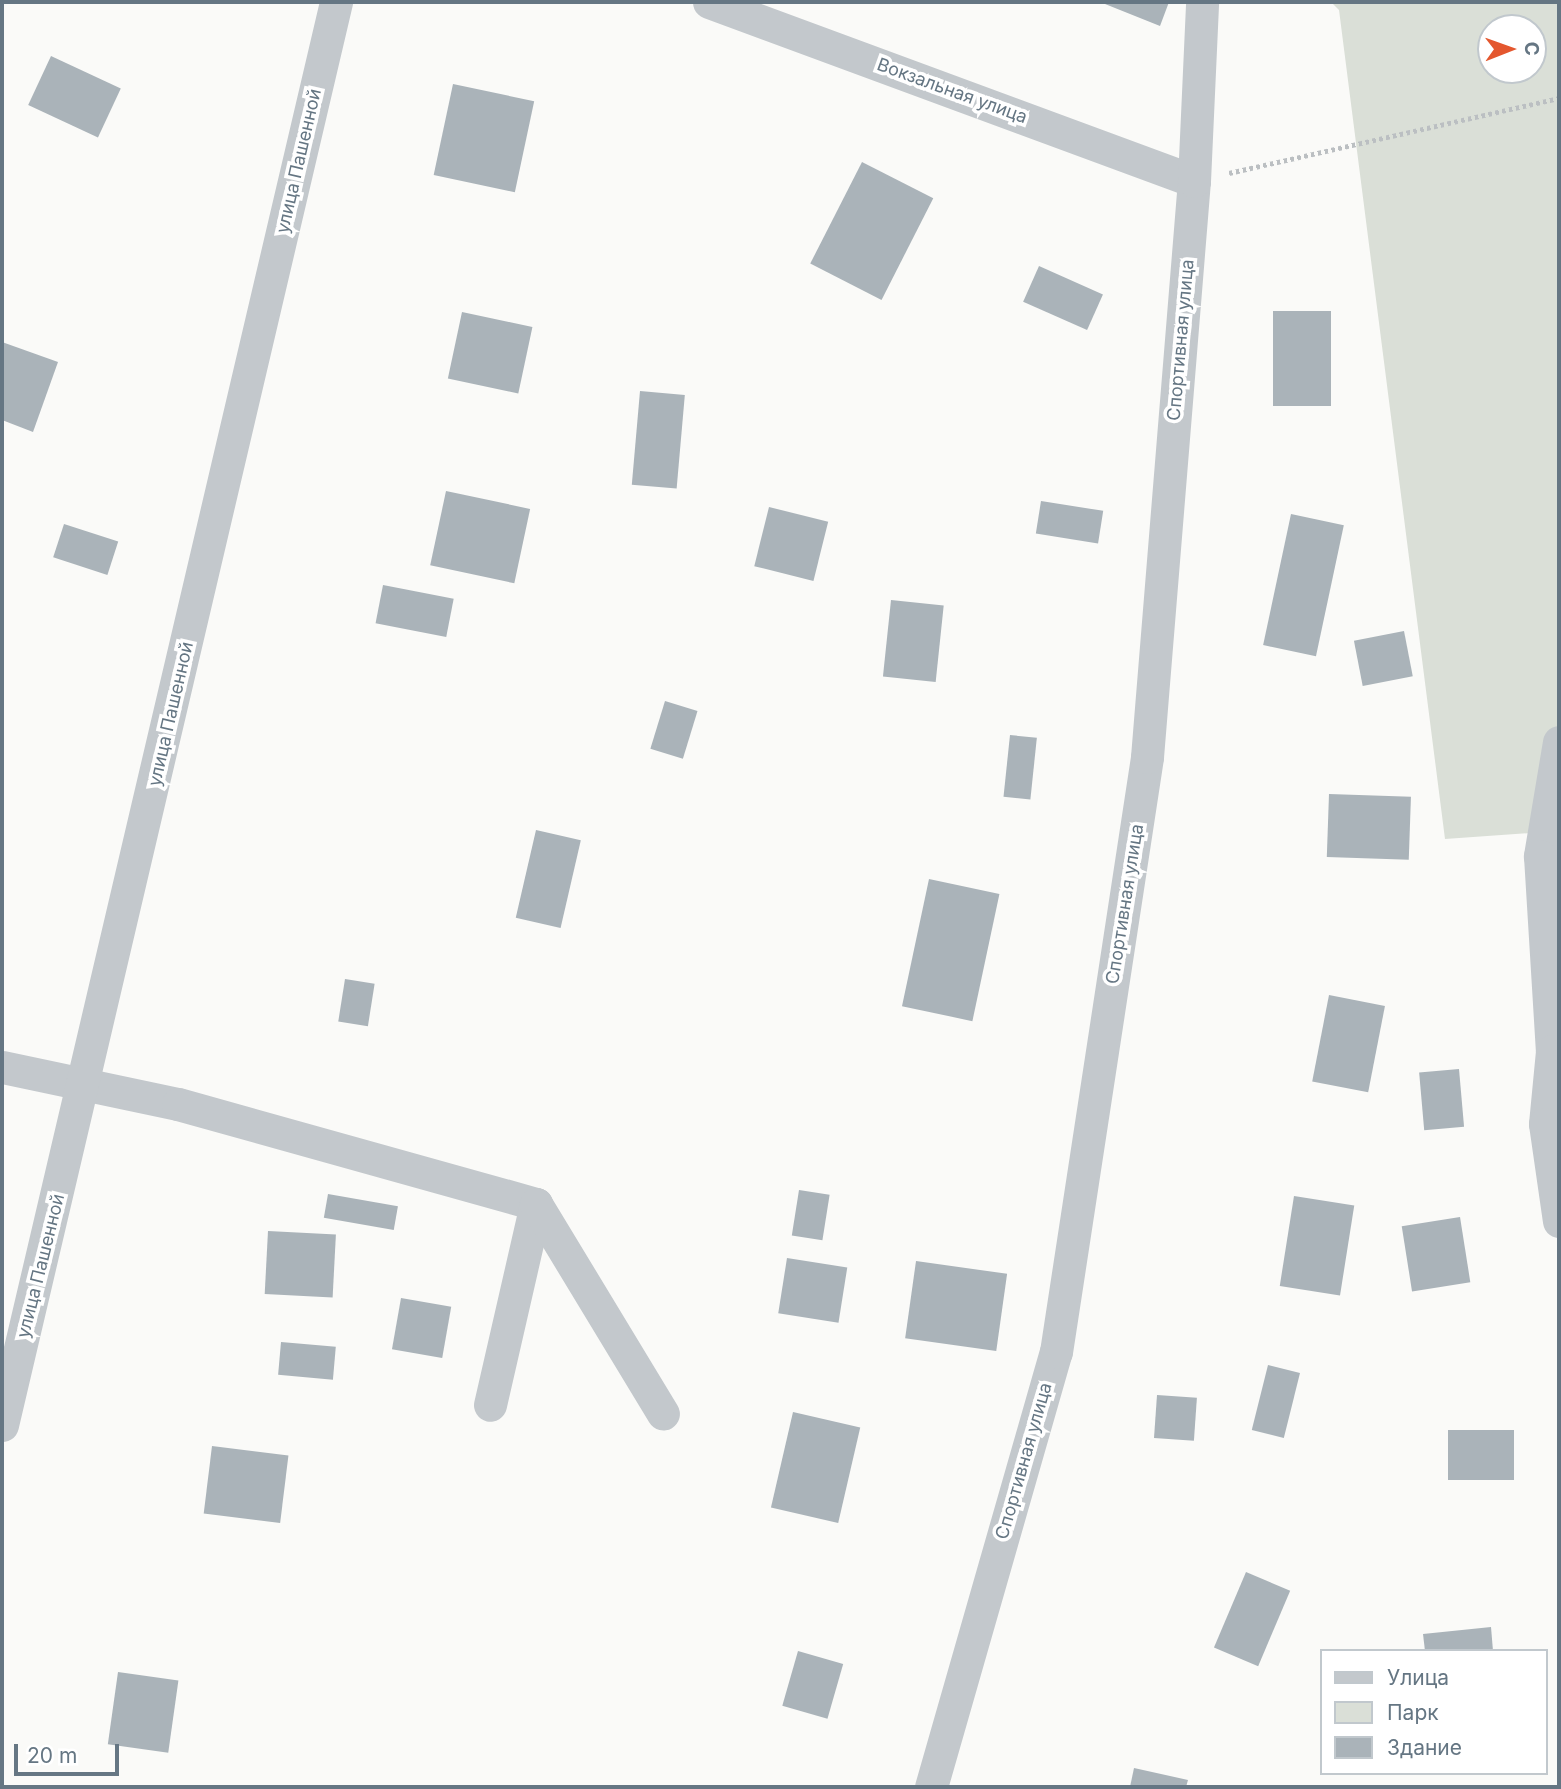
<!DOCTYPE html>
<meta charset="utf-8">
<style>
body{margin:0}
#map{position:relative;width:1561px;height:1789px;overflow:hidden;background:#fafaf8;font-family:Inter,sans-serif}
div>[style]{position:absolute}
.green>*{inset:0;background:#dadfd7}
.building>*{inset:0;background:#aab3b9;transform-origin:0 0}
.path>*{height:4.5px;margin-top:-2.25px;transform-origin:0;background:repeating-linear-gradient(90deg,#bbbfc2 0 3.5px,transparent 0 7px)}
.street>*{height:33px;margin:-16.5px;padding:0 16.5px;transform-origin:16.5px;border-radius:16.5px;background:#c3c8cc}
span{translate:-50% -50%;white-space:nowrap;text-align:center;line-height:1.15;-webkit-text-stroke:7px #fff;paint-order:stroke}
.street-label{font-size:18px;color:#657683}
.frame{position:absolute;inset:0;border:4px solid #657683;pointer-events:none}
.legend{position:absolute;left:1320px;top:1649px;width:228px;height:126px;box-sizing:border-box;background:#fff;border:2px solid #c1c8cd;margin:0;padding:9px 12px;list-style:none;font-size:21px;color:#657683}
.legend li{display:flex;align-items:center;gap:14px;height:35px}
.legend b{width:35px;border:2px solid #c1c8cd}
.north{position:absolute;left:1477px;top:14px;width:70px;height:70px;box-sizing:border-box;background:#fff;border:2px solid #c1c8cd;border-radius:50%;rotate:89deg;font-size:19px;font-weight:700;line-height:28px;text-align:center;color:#657683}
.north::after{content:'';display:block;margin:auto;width:24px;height:32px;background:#e4572e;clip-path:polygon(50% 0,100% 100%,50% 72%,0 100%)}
.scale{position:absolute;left:14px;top:1744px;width:105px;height:32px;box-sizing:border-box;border:4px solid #657683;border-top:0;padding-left:9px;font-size:21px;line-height:24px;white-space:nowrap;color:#657683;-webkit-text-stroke:5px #fff;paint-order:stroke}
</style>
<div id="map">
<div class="green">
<i style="clip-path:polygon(evenodd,1331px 2px,1559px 2px,1559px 831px,1445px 839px,1339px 10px,1331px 2px,1491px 28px,1533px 28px,1533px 70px,1491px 70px,1491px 28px)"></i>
</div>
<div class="building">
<i style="clip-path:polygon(1100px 2px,1169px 2px,1160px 26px)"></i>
<i style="left:51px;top:56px;width:77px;height:54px;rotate:25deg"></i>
<i style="left:453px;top:84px;width:83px;height:93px;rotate:12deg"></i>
<i style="left:862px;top:162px;width:80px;height:114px;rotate:27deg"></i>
<i style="left:1039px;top:266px;width:70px;height:39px;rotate:24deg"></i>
<i style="left:1273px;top:311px;width:58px;height:95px"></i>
<i style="left:462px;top:312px;width:72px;height:68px;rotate:12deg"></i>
<i style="clip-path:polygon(2px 342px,58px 362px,33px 432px,2px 420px)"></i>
<i style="left:640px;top:391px;width:45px;height:94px;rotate:5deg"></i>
<i style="left:446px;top:491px;width:86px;height:76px;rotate:12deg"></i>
<i style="left:1041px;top:501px;width:63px;height:33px;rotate:9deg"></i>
<i style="left:769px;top:507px;width:61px;height:61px;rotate:14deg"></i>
<i style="left:1291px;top:514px;width:54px;height:134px;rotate:12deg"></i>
<i style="left:64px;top:524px;width:57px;height:35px;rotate:18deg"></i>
<i style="left:383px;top:585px;width:72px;height:39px;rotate:11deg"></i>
<i style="left:891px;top:600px;width:53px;height:77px;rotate:6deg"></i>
<i style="left:1404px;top:631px;width:46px;height:51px;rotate:79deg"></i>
<i style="left:665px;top:701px;width:34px;height:50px;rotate:17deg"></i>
<i style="left:1010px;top:735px;width:27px;height:62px;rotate:6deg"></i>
<i style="left:1329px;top:794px;width:82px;height:63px;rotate:2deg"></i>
<i style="left:536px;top:830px;width:46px;height:90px;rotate:13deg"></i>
<i style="left:929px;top:879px;width:72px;height:130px;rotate:12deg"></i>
<i style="left:345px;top:979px;width:30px;height:43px;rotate:9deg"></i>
<i style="left:1329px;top:995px;width:57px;height:88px;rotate:11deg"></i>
<i style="left:1459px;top:1069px;width:58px;height:40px;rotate:85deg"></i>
<i style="left:799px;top:1190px;width:31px;height:46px;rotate:9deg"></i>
<i style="left:328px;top:1194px;width:71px;height:24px;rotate:10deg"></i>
<i style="left:1294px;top:1196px;width:61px;height:91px;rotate:9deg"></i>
<i style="left:1460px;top:1217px;width:66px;height:59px;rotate:81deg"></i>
<i style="left:268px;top:1231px;width:68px;height:63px;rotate:3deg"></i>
<i style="left:787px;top:1258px;width:61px;height:56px;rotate:9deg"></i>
<i style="left:916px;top:1261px;width:92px;height:78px;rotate:8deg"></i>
<i style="left:401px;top:1298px;width:51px;height:52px;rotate:10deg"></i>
<i style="left:281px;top:1342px;width:55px;height:33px;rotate:5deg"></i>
<i style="left:1268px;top:1365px;width:33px;height:67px;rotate:14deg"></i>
<i style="left:1157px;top:1395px;width:40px;height:43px;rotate:4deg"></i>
<i style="left:793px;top:1412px;width:69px;height:98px;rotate:13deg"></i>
<i style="left:1514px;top:1430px;width:50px;height:66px;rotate:90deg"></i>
<i style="left:212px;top:1446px;width:77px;height:68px;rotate:7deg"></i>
<i style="left:1246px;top:1572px;width:48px;height:82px;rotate:23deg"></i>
<i style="clip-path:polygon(1491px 1627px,1493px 1651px,1425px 1651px,1423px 1634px)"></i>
<i style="left:798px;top:1651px;width:47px;height:57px;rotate:16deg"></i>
<i style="left:118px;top:1672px;width:61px;height:73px;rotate:8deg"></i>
<i style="clip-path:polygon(1134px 1768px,1188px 1780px,1186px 1787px,1130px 1787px)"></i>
</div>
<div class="path">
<i style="left:1229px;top:173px;width:338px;rotate:-12.8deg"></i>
</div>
<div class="street">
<i style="left:709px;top:2px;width:517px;rotate:20.26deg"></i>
<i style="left:1559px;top:742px;width:116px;rotate:99.5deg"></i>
<i style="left:1540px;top:856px;width:195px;rotate:86.5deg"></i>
<i style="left:1552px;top:1051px;width:73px;rotate:95.5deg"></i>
<i style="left:1545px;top:1124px;width:98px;rotate:81.8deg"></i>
<i style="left:2px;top:1067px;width:180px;rotate:11.9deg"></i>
<i style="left:178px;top:1104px;width:372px;rotate:15.6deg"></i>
<i style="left:536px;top:1204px;width:206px;rotate:102.9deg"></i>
<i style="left:536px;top:1204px;width:245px;rotate:58.8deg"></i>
<i style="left:2px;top:1425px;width:1462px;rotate:-76.79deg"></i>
<i style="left:931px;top:1787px;width:453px;rotate:-74deg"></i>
<i style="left:1056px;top:1352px;width:602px;rotate:-81.3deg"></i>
<i style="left:1147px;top:757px;width:578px;rotate:-85.34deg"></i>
<i style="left:1194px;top:181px;width:179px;rotate:-87.4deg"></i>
</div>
<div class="street-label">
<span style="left:952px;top:91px;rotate:20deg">Вокзальная улица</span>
<span style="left:299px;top:161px;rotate:-77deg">улица Пашенной</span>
<span style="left:1181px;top:340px;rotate:-85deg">Спортивная улица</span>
<span style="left:171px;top:714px;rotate:-77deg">улица Пашенной</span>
<span style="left:1125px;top:904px;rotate:-81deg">Спортивная улица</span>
<span style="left:41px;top:1266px;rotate:-76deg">улица Пашенной</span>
<span style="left:1024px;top:1461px;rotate:-74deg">Спортивная улица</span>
</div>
<div class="frame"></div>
<ul class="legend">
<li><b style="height:9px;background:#c3c8cc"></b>Улица</li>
<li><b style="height:19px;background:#dadfd7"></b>Парк</li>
<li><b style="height:19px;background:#aab3b9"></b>Здание</li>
</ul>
<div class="north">С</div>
<div class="scale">20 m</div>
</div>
